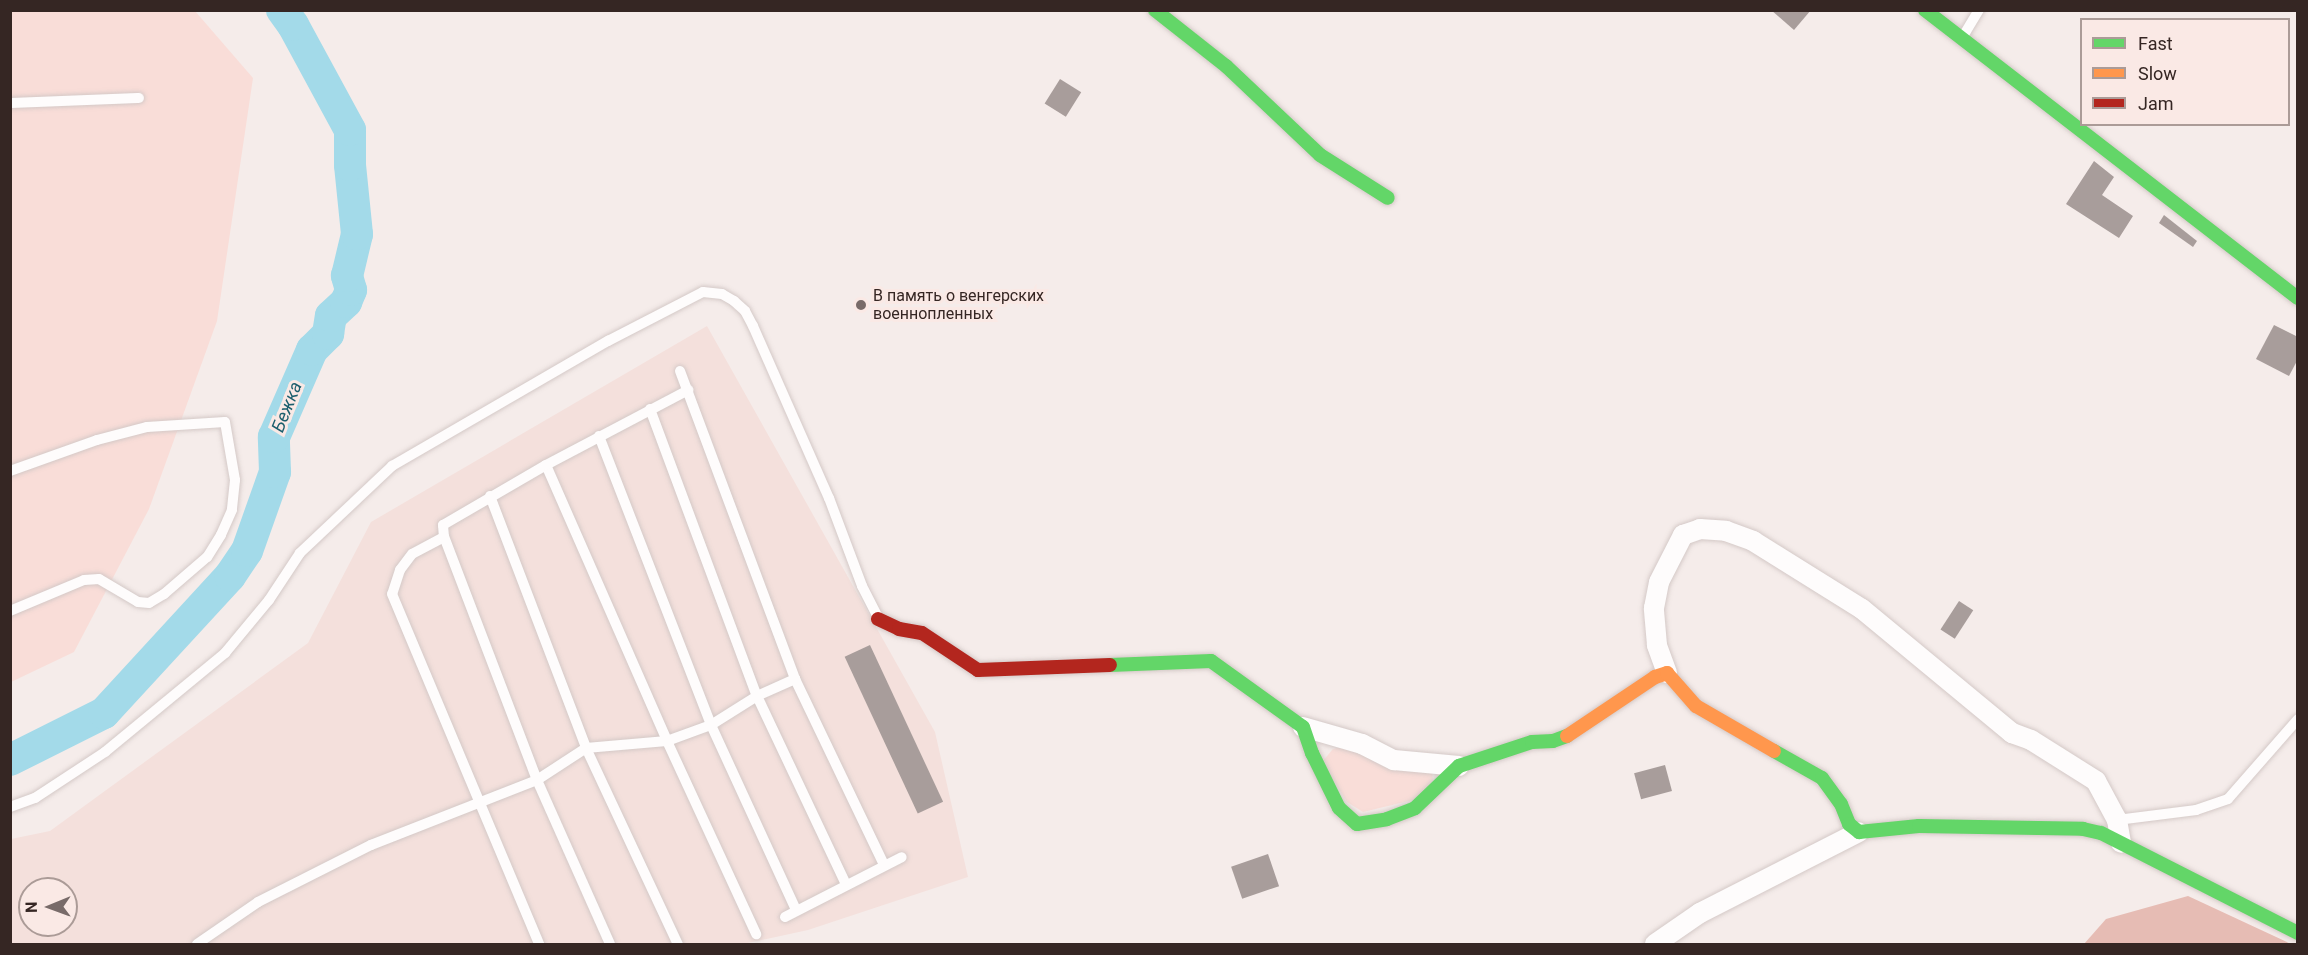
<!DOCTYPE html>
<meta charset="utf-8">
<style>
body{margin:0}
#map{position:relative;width:2308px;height:955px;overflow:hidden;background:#f5ecea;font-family:Roboto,sans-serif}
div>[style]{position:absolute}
.built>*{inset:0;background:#f4e0dc}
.green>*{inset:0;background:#f9ddd8}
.forest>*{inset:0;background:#e6bcb4}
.river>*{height:32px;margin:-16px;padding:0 16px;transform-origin:16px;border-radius:16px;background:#a3dae9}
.building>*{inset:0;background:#a89d9b;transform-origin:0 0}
.roads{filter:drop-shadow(0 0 2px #d4c9c7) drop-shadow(0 0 2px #d4c9c7)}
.lane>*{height:10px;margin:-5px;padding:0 5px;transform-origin:5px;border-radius:5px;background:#fefcfc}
.street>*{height:20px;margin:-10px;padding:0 10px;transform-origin:10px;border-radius:10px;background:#fefcfc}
.fast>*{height:14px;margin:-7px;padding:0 7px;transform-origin:7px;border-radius:7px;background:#63d668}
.slow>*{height:14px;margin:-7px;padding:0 7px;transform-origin:7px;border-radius:7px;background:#ff974d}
.jam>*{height:14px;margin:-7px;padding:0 7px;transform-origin:7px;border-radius:7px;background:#b3261e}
.dots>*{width:16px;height:16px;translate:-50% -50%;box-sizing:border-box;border:3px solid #fae9e5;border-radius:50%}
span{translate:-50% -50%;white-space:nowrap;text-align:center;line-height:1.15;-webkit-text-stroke:6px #fae9e5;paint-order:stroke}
.poi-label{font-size:16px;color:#352623}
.left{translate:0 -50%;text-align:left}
.water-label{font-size:18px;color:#1b5e6d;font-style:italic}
.frame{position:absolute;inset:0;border:12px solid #352623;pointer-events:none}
.legend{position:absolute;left:2080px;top:18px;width:210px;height:108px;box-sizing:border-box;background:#fae9e5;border:2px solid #ab9b97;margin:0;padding:8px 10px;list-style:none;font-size:18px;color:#352623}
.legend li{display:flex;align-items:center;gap:12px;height:30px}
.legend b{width:30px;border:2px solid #ab9b97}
.north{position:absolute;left:18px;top:877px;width:60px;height:60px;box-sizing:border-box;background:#fae9e5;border:2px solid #ab9b97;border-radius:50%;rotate:269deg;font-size:16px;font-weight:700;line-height:24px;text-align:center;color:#352623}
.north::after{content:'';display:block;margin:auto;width:21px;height:27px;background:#786b69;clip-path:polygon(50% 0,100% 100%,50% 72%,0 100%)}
</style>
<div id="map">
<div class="built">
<i style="clip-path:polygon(evenodd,707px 326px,935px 732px,968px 877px,808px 930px,743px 944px,11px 944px,11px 839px,50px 831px,308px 643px,371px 522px,707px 326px,30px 889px,66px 889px,66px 925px,30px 925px,30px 889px)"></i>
</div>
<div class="green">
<i style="clip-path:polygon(11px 11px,195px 11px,253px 78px,217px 321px,149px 509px,74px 652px,11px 682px)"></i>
<i style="clip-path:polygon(1347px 746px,1432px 768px,1433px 785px,1417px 799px,1363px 812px,1347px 802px,1322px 762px,1333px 749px)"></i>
</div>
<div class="forest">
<i style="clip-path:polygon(2188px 896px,2291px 944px,2084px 944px,2106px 919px)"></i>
</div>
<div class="river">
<i style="left:10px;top:760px;width:105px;rotate:-26.6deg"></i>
<i style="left:104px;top:713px;width:186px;rotate:-47.4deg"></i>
<i style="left:230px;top:576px;width:30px;rotate:-56deg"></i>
<i style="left:247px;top:551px;width:84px;rotate:-70.5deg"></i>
<i style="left:275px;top:472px;width:35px;rotate:-92deg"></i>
<i style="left:274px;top:437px;width:95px;rotate:-66.4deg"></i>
<i style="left:312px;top:350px;width:23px;rotate:-45deg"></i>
<i style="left:328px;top:334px;width:18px;rotate:-81deg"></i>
<i style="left:331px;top:316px;width:21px;rotate:-43deg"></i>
<i style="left:346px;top:302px;width:13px;rotate:-67deg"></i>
<i style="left:351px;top:290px;width:15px;rotate:-106deg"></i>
<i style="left:347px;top:276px;width:43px;rotate:-76.6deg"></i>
<i style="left:357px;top:234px;width:69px;rotate:-95.8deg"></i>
<i style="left:350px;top:165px;width:35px;rotate:-90deg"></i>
<i style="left:350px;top:130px;width:119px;rotate:-118.5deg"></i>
<i style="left:293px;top:25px;width:19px;rotate:-126deg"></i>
</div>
<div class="building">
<i style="clip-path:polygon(1771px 10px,1811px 10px,1794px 30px)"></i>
<i style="left:1060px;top:79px;width:25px;height:29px;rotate:32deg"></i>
<i style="clip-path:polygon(2094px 161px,2114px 177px,2102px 195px,2133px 216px,2119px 238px,2066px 204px)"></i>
<i style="clip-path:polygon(2164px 215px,2197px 241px,2193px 247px,2159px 223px)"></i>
<i style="clip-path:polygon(2274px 325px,2298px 337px,2298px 359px,2289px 376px,2256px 359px)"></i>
<i style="left:1959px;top:601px;width:17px;height:34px;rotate:33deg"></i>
<i style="left:870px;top:645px;width:173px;height:28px;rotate:65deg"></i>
<i style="left:1665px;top:765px;width:27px;height:32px;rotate:75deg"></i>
<i style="left:1268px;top:854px;width:34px;height:39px;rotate:71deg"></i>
</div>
<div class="roads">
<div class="lane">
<i style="left:1962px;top:38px;width:33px;rotate:-59deg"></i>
<i style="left:10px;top:103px;width:129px;rotate:-2.2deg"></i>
<i style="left:680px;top:371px;width:329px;rotate:69.5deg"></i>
<i style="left:795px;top:679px;width:206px;rotate:64.4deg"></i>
<i style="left:650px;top:409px;width:306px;rotate:69.6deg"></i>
<i style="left:757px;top:696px;width:208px;rotate:64.7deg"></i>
<i style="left:599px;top:436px;width:310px;rotate:68.8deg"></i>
<i style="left:711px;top:725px;width:204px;rotate:65.3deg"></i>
<i style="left:546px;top:465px;width:301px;rotate:66.3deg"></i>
<i style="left:667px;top:741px;width:213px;rotate:65.2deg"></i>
<i style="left:10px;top:471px;width:92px;rotate:-19.6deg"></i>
<i style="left:97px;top:440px;width:52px;rotate:-14.6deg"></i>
<i style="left:147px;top:427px;width:78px;rotate:-3.7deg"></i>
<i style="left:225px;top:422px;width:59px;rotate:80.2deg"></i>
<i style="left:235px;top:480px;width:30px;rotate:96deg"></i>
<i style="left:232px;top:510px;width:27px;rotate:114deg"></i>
<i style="left:221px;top:535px;width:26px;rotate:122deg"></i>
<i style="left:207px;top:557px;width:57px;rotate:139.3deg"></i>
<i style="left:164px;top:594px;width:17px;rotate:149deg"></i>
<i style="left:149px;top:603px;width:11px;rotate:-175deg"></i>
<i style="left:138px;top:602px;width:45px;rotate:-149.5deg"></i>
<i style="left:99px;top:579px;width:15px;rotate:176deg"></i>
<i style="left:84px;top:580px;width:80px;rotate:157.3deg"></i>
<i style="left:490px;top:496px;width:270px;rotate:69.1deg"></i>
<i style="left:586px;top:748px;width:217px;rotate:64.9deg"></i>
<i style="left:444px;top:537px;width:36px;rotate:152deg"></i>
<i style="left:412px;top:554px;width:20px;rotate:127deg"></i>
<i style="left:400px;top:570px;width:25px;rotate:108deg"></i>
<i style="left:392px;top:594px;width:380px;rotate:67.2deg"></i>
<i style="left:10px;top:807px;width:27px;rotate:-20deg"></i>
<i style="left:35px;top:798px;width:84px;rotate:-33.3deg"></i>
<i style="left:105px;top:752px;width:156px;rotate:-39.5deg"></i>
<i style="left:225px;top:653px;width:69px;rotate:-50.3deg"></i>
<i style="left:269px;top:600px;width:56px;rotate:-56.6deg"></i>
<i style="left:300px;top:553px;width:127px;rotate:-43.4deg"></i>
<i style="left:392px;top:466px;width:250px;rotate:-30.1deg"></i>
<i style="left:608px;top:341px;width:107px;rotate:-27.3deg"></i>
<i style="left:703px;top:292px;width:19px;rotate:6deg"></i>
<i style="left:722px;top:294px;width:14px;rotate:30deg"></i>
<i style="left:734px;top:301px;width:15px;rotate:42deg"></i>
<i style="left:745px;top:311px;width:17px;rotate:62deg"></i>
<i style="left:753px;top:326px;width:188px;rotate:66.2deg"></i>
<i style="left:829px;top:498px;width:94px;rotate:69.4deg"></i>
<i style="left:862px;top:586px;width:36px;rotate:63deg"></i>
<i style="left:2117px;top:820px;width:80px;rotate:-7.2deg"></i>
<i style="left:2196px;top:810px;width:34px;rotate:-19deg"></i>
<i style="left:2228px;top:799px;width:106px;rotate:-48.8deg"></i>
<i style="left:785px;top:917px;width:131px;rotate:-27.1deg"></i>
<i style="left:197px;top:944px;width:74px;rotate:-34.5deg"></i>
<i style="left:258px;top:902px;width:127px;rotate:-26.8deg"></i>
<i style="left:371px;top:845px;width:178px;rotate:-21.4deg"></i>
<i style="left:537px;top:780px;width:59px;rotate:-33.1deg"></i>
<i style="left:586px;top:748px;width:81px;rotate:-4.9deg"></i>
<i style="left:667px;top:741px;width:47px;rotate:-20deg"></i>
<i style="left:711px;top:725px;width:54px;rotate:-32.2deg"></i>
<i style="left:757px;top:696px;width:42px;rotate:-24.1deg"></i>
<i style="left:610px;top:944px;width:180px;rotate:-114deg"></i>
<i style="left:537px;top:780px;width:260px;rotate:-110.9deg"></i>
<i style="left:444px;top:537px;width:12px;rotate:-95deg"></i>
<i style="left:443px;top:525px;width:119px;rotate:-30.2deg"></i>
<i style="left:546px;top:465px;width:161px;rotate:-27.8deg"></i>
</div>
<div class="street">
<i style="left:1667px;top:673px;width:30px;rotate:-110deg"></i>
<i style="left:1657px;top:645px;width:37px;rotate:-95deg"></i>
<i style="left:1654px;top:608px;width:26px;rotate:-79deg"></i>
<i style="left:1659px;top:582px;width:53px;rotate:-62.9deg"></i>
<i style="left:1683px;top:535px;width:18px;rotate:-19deg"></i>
<i style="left:1700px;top:529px;width:26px;rotate:4deg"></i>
<i style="left:1726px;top:531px;width:29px;rotate:20deg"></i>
<i style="left:1753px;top:541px;width:128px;rotate:32deg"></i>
<i style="left:1862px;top:609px;width:195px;rotate:39.6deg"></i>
<i style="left:2012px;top:733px;width:20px;rotate:20deg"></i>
<i style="left:2031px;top:740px;width:77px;rotate:32.2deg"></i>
<i style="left:2096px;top:781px;width:44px;rotate:61.7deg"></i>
<i style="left:2117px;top:820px;width:23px;rotate:80deg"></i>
<i style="left:1303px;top:727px;width:61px;rotate:16.1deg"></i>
<i style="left:1362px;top:744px;width:36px;rotate:27deg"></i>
<i style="left:1394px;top:760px;width:65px;rotate:5.3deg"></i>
<i style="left:1655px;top:944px;width:55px;rotate:-34.6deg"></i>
<i style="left:1700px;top:913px;width:178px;rotate:-27deg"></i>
</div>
<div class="fast">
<i style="left:1155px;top:10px;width:90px;rotate:38.3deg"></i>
<i style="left:1226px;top:66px;width:129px;rotate:43.4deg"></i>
<i style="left:1320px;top:155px;width:80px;rotate:32.3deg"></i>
<i style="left:1925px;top:10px;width:471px;rotate:37.7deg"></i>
<i style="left:1110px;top:665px;width:101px;rotate:-2.3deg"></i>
<i style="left:1211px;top:661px;width:113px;rotate:35.7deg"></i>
<i style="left:1303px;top:727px;width:28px;rotate:71deg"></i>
<i style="left:1312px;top:753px;width:61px;rotate:63.9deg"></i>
<i style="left:1339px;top:808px;width:24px;rotate:42deg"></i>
<i style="left:1357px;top:824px;width:30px;rotate:-9deg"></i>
<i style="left:1387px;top:819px;width:30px;rotate:-21deg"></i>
<i style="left:1415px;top:808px;width:61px;rotate:-43.7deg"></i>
<i style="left:1459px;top:766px;width:77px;rotate:-18.2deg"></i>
<i style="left:1532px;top:742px;width:21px;rotate:-3deg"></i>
<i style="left:1553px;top:741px;width:15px;rotate:-20deg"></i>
<i style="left:1774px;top:751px;width:55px;rotate:29.4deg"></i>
<i style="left:1822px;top:778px;width:32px;rotate:54deg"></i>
<i style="left:1841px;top:804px;width:22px;rotate:68deg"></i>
<i style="left:1849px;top:824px;width:13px;rotate:39deg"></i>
<i style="left:1859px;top:832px;width:60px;rotate:-5.7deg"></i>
<i style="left:1919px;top:826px;width:164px;rotate:1deg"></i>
<i style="left:2083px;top:829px;width:18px;rotate:13deg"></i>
<i style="left:2101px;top:833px;width:221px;rotate:26.9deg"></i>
</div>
<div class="slow">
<i style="left:1567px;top:736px;width:106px;rotate:-33.8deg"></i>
<i style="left:1655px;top:677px;width:13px;rotate:-18deg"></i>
<i style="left:1667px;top:673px;width:44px;rotate:48.7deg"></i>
<i style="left:1696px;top:706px;width:90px;rotate:30deg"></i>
</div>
<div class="jam">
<i style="left:878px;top:619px;width:23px;rotate:25deg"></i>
<i style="left:899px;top:629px;width:23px;rotate:10deg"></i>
<i style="left:922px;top:633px;width:67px;rotate:33.5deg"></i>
<i style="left:978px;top:670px;width:132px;rotate:-2.2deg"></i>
</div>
</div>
<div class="dots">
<i style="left:861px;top:305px;background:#786b69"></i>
</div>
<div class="poi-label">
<span class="left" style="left:873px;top:305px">В память о венгерских<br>военнопленных</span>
</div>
<div class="water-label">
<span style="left:287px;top:407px;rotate:-68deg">Бежка</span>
</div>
<div class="frame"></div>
<ul class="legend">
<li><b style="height:8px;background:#63d668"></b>Fast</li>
<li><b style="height:8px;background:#ff974d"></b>Slow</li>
<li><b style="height:8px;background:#b3261e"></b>Jam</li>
</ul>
<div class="north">N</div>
</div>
